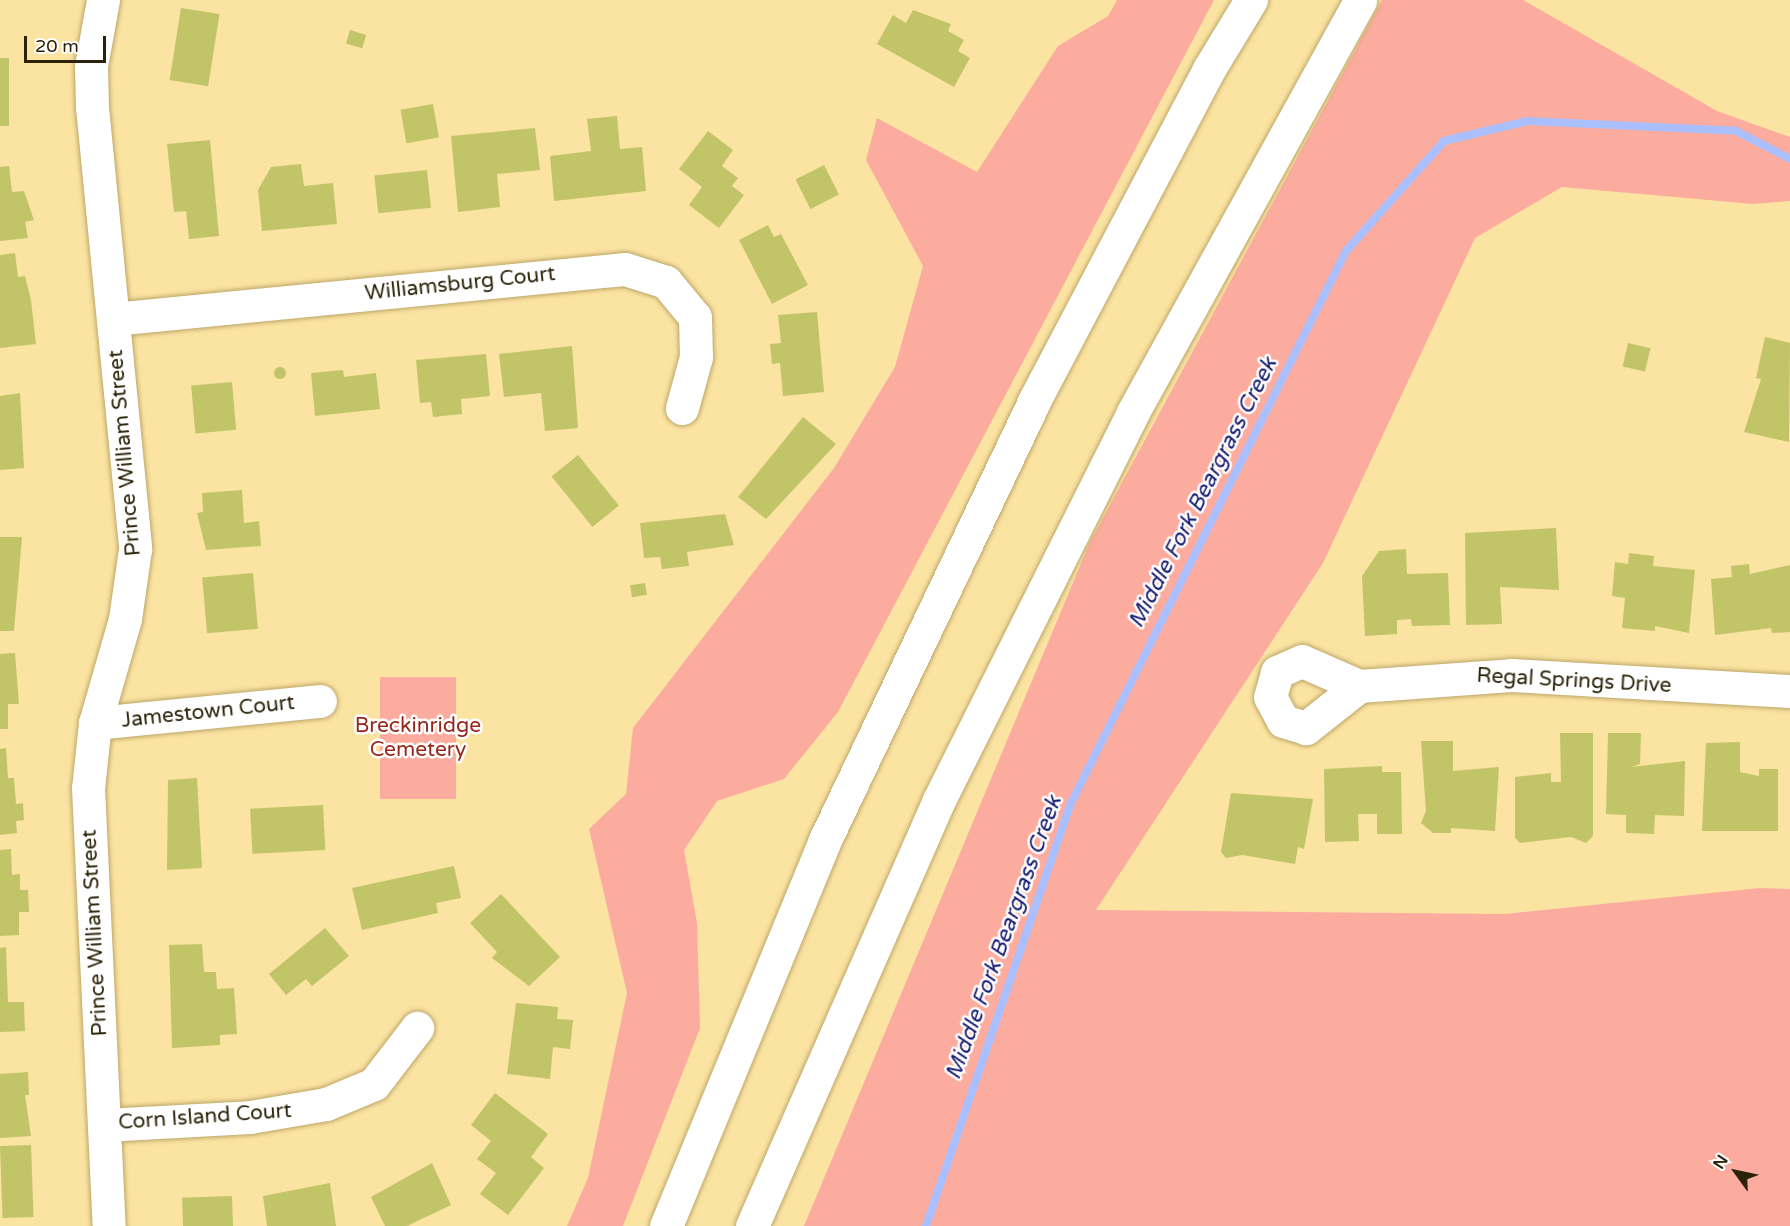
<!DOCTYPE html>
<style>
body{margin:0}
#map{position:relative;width:1790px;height:1226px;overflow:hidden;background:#fbe3a2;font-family:"Varela Round",sans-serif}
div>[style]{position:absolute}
.green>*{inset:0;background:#fcac9e;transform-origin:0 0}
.stream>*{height:8px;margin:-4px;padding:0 4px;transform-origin:4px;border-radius:4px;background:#aabfff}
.building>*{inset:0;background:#c2c468;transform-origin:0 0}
.round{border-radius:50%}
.roads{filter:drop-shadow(0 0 2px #bda668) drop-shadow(0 0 2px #bda668)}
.minor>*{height:33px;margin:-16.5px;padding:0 16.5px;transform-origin:16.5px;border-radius:16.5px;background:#fff}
.highway>*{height:33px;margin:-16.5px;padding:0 16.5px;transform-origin:16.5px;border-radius:16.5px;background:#fff}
span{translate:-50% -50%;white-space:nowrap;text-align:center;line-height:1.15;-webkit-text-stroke:5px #fff;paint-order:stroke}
.street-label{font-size:21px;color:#2b2207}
.park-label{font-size:21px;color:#95291d}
.water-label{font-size:22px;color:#131971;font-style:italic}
.north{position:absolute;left:1706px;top:1142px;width:60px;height:60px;-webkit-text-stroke:4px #fff;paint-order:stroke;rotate:303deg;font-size:16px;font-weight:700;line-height:24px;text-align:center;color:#2b2207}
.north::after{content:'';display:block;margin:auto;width:21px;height:27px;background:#2b2207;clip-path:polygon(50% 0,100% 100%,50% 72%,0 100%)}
.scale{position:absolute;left:24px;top:36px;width:82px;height:27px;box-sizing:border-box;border:3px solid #2b2207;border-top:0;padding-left:8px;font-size:18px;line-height:21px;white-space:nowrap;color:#2b2207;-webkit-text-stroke:4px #fff;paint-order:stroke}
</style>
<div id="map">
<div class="green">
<i style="clip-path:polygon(1117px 0,1214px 0,838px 712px,784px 779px,717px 801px,684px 850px,697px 923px,700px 1028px,623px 1226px,567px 1226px,588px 1178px,627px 993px,589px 829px,626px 794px,633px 728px,834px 468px,895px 367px,923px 266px,866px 160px,877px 118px,977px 172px,1058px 46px,1108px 16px)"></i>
<i style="clip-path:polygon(1382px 0,1523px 0,1717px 111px,1790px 137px,1790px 201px,1753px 204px,1562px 187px,1475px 238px,1323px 563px,1096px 910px,1505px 914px,1760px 888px,1790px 889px,1790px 1226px,804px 1226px,1090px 542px)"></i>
<i style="left:456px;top:677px;width:122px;height:76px;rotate:90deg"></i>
</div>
<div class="stream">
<i style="left:926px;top:1226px;width:445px;rotate:-71.1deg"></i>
<i style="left:1070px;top:805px;width:619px;rotate:-63.52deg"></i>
<i style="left:1346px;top:251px;width:147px;rotate:-48.3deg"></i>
<i style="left:1444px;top:141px;width:85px;rotate:-13.5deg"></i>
<i style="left:1527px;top:121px;width:209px;rotate:2.7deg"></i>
<i style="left:1736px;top:131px;width:61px;rotate:27.4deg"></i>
</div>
<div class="building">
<i style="left:181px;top:8px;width:39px;height:73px;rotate:9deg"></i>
<i style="clip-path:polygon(913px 10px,951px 24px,948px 31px,964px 40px,958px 51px,970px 58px,954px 87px,877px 44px,893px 15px,906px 23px)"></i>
<i style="left:350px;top:30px;width:17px;height:14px;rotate:17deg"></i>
<i style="left:0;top:58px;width:9px;height:68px"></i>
<i style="left:433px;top:104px;width:34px;height:33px;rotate:80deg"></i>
<i style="clip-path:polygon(617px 116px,620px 149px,642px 147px,646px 191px,554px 201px,550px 156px,591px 151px,587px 119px)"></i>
<i style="clip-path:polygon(535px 128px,540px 170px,497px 174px,500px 207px,458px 212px,451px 136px)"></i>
<i style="clip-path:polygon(708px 131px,733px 150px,722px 166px,738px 178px,732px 186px,744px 195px,719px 228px,689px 205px,702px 187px,679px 169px)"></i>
<i style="clip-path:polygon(210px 140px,219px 236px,189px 239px,186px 211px,174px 212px,167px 144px)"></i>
<i style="clip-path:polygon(301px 164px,304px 186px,333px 183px,337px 224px,262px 231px,258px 190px,271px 167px)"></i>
<i style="left:824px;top:165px;width:33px;height:32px;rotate:63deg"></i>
<i style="clip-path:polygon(9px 166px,12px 192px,24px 191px,34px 220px,25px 222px,28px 238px,0 241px,0 167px)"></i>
<i style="left:427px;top:170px;width:38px;height:53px;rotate:84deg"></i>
<i style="clip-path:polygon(768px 225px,774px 237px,781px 234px,808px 285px,772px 304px,739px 240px)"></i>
<i style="clip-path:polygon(15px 253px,18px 277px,25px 276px,31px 300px,36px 344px,0 348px,0 255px)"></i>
<i style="clip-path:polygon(817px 312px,824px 392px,783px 396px,780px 363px,772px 364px,770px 344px,781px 343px,778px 315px)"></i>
<i style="clip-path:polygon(1765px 337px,1790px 343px,1789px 442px,1744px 432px,1761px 379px,1756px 378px)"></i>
<i style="left:1628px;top:343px;width:23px;height:24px;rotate:13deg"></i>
<i style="clip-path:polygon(572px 346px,578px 428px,545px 431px,541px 393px,504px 397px,499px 354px)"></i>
<i style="clip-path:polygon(486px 354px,490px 396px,461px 399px,462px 414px,433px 417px,431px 402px,420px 403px,416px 360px)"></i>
<i class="round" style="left:274px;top:367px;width:12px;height:12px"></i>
<i style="clip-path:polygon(343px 370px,344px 377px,376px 373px,380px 409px,315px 416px,311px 373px)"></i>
<i style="left:232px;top:382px;width:48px;height:41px;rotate:85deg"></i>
<i style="clip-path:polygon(20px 393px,24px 468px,0 470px,0 396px)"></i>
<i style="clip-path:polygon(803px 417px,836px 444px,766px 519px,738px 497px)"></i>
<i style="left:578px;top:455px;width:65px;height:34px;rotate:51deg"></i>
<i style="clip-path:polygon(242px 490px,244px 523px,259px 521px,261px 546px,206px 550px,197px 513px,203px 512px,202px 493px)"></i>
<i style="clip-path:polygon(725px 514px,734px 545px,687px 552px,689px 566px,662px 569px,660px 557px,644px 558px,640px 523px)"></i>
<i style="clip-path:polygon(1556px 528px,1559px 590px,1500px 587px,1502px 624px,1466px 625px,1465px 533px)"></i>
<i style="clip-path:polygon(0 537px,22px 537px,14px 631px,0 631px)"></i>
<i style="clip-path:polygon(1406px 549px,1407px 574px,1448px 573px,1450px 625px,1412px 626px,1411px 619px,1397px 620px,1397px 634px,1365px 636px,1362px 576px,1379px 551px)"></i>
<i style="clip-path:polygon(1629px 553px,1654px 556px,1653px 566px,1695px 570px,1689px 633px,1655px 626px,1655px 631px,1622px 628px,1625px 598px,1612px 596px,1615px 562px,1628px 564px)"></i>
<i style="clip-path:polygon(1749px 564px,1750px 574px,1790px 565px,1790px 632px,1772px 633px,1771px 628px,1715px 635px,1711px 579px,1732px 577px,1731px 566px)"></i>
<i style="left:253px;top:573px;width:56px;height:51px;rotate:85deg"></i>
<i style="left:645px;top:583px;width:12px;height:15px;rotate:81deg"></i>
<i style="clip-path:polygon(15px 653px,19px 704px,8px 704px,8px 729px,0 729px,0 654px)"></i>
<i style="clip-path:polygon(1560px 733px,1593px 733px,1593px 836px,1586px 843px,1571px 837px,1520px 843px,1515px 838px,1515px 777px,1551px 773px,1551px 782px,1561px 782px)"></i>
<i style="clip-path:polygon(1608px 733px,1641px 733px,1640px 764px,1631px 767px,1685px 761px,1684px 816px,1655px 815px,1654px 834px,1626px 833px,1626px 815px,1606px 814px)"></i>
<i style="clip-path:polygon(1421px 741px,1453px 741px,1453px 771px,1499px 767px,1495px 831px,1451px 828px,1451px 833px,1433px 833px,1421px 823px,1426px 811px)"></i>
<i style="clip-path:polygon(1740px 742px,1740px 772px,1759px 776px,1759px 769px,1778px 769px,1778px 831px,1702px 831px,1706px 743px)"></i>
<i style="clip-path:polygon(6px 748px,8px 778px,14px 778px,16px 804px,23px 803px,24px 820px,16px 821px,17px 833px,0 835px,0 749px)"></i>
<i style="clip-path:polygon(1382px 766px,1382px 772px,1401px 772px,1402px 834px,1377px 834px,1377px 814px,1358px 814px,1359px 841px,1325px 842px,1324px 769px)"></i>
<i style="clip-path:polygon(197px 778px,202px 868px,167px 870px,168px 780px)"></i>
<i style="clip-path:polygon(1231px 793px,1313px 799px,1304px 849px,1298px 847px,1295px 864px,1242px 855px,1226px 858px,1221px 852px)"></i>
<i style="left:323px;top:805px;width:45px;height:73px;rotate:87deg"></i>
<i style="clip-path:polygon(11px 849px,12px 875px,20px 874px,20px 890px,28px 890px,29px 912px,19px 912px,19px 935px,0 936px,0 850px)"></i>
<i style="clip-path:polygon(454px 866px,461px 898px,436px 903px,438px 913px,362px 930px,352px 888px)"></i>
<i style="clip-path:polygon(501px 894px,560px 957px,529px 986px,492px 958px,497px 952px,470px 923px)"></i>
<i style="clip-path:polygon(325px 928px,349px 956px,312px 986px,306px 979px,286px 995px,269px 974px)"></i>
<i style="clip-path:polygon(202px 944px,204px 972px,216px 972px,217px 989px,234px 988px,237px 1034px,220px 1035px,220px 1045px,172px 1048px,169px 945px)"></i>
<i style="clip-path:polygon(6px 947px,8px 1002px,24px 1002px,25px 1031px,0 1032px,0 948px)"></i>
<i style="clip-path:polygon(516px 1003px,558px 1007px,557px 1019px,573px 1020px,570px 1049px,553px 1047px,550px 1079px,507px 1074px)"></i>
<i style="clip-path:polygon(28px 1072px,29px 1095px,25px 1095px,31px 1136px,0 1138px,0 1074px)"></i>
<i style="clip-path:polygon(495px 1093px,548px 1134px,531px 1157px,544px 1168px,508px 1215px,480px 1194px,496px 1173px,477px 1159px,491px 1141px,471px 1125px)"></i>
<i style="left:31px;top:1145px;width:72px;height:31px;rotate:88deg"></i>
<i style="clip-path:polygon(432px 1163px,451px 1205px,407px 1226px,385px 1226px,371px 1197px)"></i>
<i style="clip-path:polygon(330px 1183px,336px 1226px,267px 1226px,263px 1196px)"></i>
<i style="left:232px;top:1196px;width:30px;height:50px;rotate:88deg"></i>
</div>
<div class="roads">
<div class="minor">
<i style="left:103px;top:0;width:67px;rotate:100.3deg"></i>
<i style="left:91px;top:66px;width:41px;rotate:88.6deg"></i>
<i style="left:92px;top:107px;width:444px;rotate:84.4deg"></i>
<i style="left:135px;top:549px;width:71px;rotate:98.1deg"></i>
<i style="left:125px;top:619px;width:108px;rotate:106.1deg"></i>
<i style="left:95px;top:723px;width:65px;rotate:96.1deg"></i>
<i style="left:88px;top:788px;width:439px;rotate:87.3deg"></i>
<i style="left:113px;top:319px;width:514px;rotate:-5.58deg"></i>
<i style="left:625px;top:269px;width:43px;rotate:17.6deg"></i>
<i style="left:666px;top:282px;width:45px;rotate:50.4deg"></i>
<i style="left:695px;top:317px;width:40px;rotate:88.6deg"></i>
<i style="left:696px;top:357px;width:53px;rotate:105.4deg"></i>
<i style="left:1359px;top:686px;width:68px;rotate:141.6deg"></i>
<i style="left:1306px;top:728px;width:24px;rotate:-163deg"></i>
<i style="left:1283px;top:721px;width:27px;rotate:-118deg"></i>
<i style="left:1270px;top:697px;width:26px;rotate:-74deg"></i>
<i style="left:1277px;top:672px;width:27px;rotate:-24deg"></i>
<i style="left:1302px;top:661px;width:62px;rotate:23.7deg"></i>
<i style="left:1359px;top:686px;width:152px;rotate:-4.1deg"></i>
<i style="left:1511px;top:675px;width:279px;rotate:3.3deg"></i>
<i style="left:95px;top:723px;width:226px;rotate:-5.6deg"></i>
<i style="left:104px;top:1125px;width:146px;rotate:-3.1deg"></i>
<i style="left:250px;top:1117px;width:77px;rotate:-9.7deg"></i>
<i style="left:326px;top:1104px;width:52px;rotate:-22.6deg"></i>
<i style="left:374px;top:1084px;width:71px;rotate:-52.5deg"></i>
</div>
<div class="highway">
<i style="left:666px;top:1226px;width:415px;rotate:-67.6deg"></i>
<i style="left:824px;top:842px;width:488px;rotate:-64.5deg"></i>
<i style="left:1034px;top:401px;width:375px;rotate:-62.2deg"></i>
<i style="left:1209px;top:69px;width:81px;rotate:-58.7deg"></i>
<i style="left:752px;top:1226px;width:465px;rotate:-66.3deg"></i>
<i style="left:939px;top:800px;width:434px;rotate:-63.4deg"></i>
<i style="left:1133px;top:412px;width:470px;rotate:-61.1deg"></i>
</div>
</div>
<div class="street-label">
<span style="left:460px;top:284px;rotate:-6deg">Williamsburg Court</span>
<span style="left:125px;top:453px;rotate:-95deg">Prince William Street</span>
<span style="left:1574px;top:681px;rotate:3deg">Regal Springs Drive</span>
<span style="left:208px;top:712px;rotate:-6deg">Jamestown Court</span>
<span style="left:95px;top:933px;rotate:-93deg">Prince William Street</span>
<span style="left:205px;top:1117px;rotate:-4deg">Corn Island Court</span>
</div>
<div class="park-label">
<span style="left:418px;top:738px">Breckinridge<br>Cemetery</span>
</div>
<div class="water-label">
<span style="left:1203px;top:493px;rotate:-63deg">Middle Fork Beargrass Creek</span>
<span style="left:1004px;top:938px;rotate:-70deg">Middle Fork Beargrass Creek</span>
</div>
<div class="north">N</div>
<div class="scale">20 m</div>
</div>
